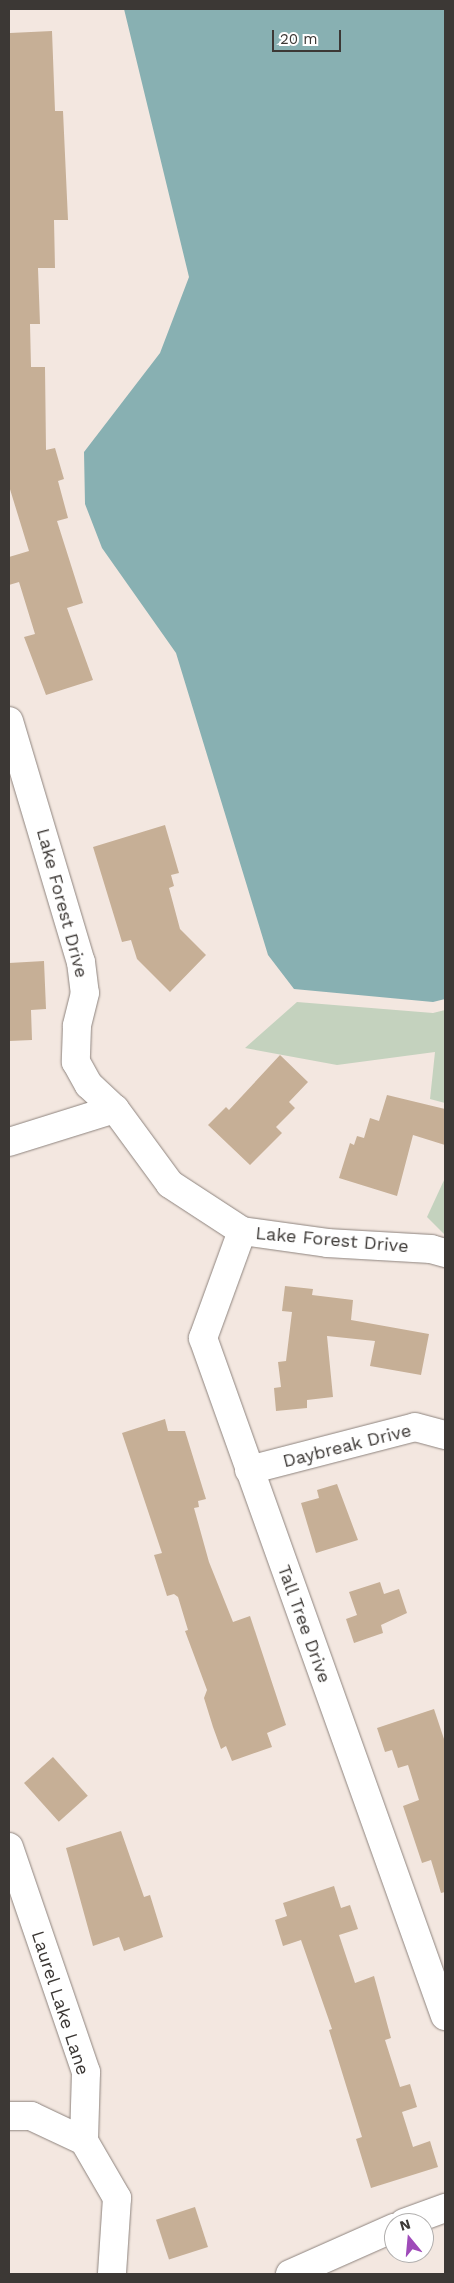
<!DOCTYPE html>
<style>
body{margin:0}
#map{position:relative;width:454px;height:2283px;overflow:hidden;background:#f3e7e0;font-family:"Work Sans",sans-serif}
div>[style]{position:absolute}
.green>*{inset:0;background:#c4d2be}
.water>*{inset:0;background:#88b0b2}
.building>*{inset:0;background:#c6af96;transform-origin:0 0}
.roads{filter:drop-shadow(0 0 1px #8e847e) drop-shadow(0 0 1px #8e847e)}
.minor>*{height:28px;margin:-14px;padding:0 14px;transform-origin:14px;border-radius:14px;background:#fff}
span{translate:-50% -50%;white-space:nowrap;text-align:center;line-height:1.15;-webkit-text-stroke:4px #fff;paint-order:stroke}
.street-label{font-size:18px;color:#3c3835}
.frame{position:absolute;inset:0;border:10px solid #3c3835;pointer-events:none}
.north{position:absolute;left:384px;top:2213px;width:50px;height:50px;box-sizing:border-box;background:#fff;border:1px solid #b1afae;border-radius:50%;rotate:343deg;font-size:14px;font-weight:700;line-height:20px;text-align:center;color:#3c3835}
.north::after{content:'';display:block;margin:auto;width:18px;height:22px;background:#9f4bb9;clip-path:polygon(50% 0,100% 100%,50% 72%,0 100%)}
.scale{position:absolute;left:272px;top:30px;width:69px;height:22px;box-sizing:border-box;border:2px solid #3c3835;border-top:0;padding-left:6px;font-size:15px;line-height:18px;white-space:nowrap;color:#3c3835;-webkit-text-stroke:4px #fff;paint-order:stroke}
</style>
<div id="map">
<div class="green">
<i style="clip-path:polygon(297px 1002px,433px 1013px,445px 1010px,445px 1103px,430px 1099px,435px 1052px,337px 1065px,245px 1048px)"></i>
<i style="clip-path:polygon(445px 1178px,445px 1235px,427px 1217px)"></i>
</div>
<div class="water">
<i style="clip-path:polygon(124px 9px,445px 9px,445px 999px,433px 1002px,294px 989px,268px 955px,176px 653px,102px 548px,85px 504px,84px 452px,160px 353px,189px 277px)"></i>
</div>
<div class="building">
<i style="clip-path:polygon(52px 31px,55px 111px,63px 111px,68px 220px,54px 220px,55px 268px,38px 268px,40px 324px,30px 324px,31px 367px,45px 367px,46px 450px,55px 448px,64px 479px,58px 481px,68px 518px,57px 521px,83px 603px,67px 608px,93px 680px,46px 695px,24px 637px,35px 634px,19px 582px,9px 585px,9px 557px,29px 551px,9px 486px,9px 67px,10px 33px)"></i>
<i style="clip-path:polygon(165px 825px,179px 873px,171px 875px,174px 886px,169px 888px,180px 929px,206px 955px,170px 992px,137px 959px,131px 940px,122px 942px,93px 847px)"></i>
<i style="clip-path:polygon(44px 961px,46px 1009px,31px 1010px,32px 1040px,9px 1041px,9px 963px)"></i>
<i style="clip-path:polygon(280px 1055px,308px 1082px,289px 1102px,295px 1108px,276px 1127px,282px 1133px,250px 1165px,208px 1125px,226px 1107px,229px 1110px)"></i>
<i style="clip-path:polygon(387px 1095px,445px 1109px,445px 1145px,413px 1135px,397px 1196px,339px 1178px,350px 1143px,354px 1145px,357px 1136px,364px 1138px,370px 1118px,379px 1121px)"></i>
<i style="clip-path:polygon(285px 1286px,313px 1289px,312px 1295px,353px 1300px,351px 1320px,429px 1334px,421px 1375px,370px 1366px,375px 1341px,327px 1336px,333px 1397px,307px 1400px,307px 1408px,276px 1411px,274px 1388px,281px 1387px,278px 1362px,286px 1361px,292px 1312px,282px 1311px)"></i>
<i style="clip-path:polygon(165px 1419px,168px 1431px,185px 1431px,206px 1499px,198px 1501px,199px 1507px,194px 1508px,209px 1562px,233px 1622px,250px 1616px,286px 1725px,267px 1733px,272px 1747px,232px 1761px,226px 1746px,221px 1749px,213px 1727px,204px 1698px,207px 1690px,185px 1631px,188px 1630px,178px 1597px,174px 1594px,167px 1596px,154px 1555px,162px 1553px,122px 1433px)"></i>
<i style="clip-path:polygon(337px 1484px,358px 1540px,316px 1553px,301px 1503px,319px 1498px,317px 1490px)"></i>
<i style="clip-path:polygon(380px 1582px,384px 1594px,399px 1589px,407px 1613px,381px 1625px,383px 1633px,354px 1643px,346px 1619px,357px 1615px,349px 1592px)"></i>
<i style="clip-path:polygon(434px 1709px,445px 1742px,445px 1892px,441px 1893px,431px 1860px,422px 1863px,403px 1806px,419px 1800px,408px 1765px,398px 1768px,392px 1750px,385px 1752px,377px 1728px)"></i>
<i style="left:53px;top:1757px;width:52px;height:39px;rotate:48deg"></i>
<i style="clip-path:polygon(121px 1831px,144px 1897px,150px 1895px,163px 1937px,124px 1951px,119px 1937px,93px 1946px,66px 1848px)"></i>
<i style="clip-path:polygon(334px 1886px,341px 1908px,350px 1905px,358px 1929px,339px 1935px,355px 1983px,374px 1976px,391px 2038px,385px 2040px,400px 2087px,410px 2084px,417px 2107px,402px 2112px,413px 2147px,430px 2141px,438px 2167px,371px 2188px,356px 2139px,362px 2137px,329px 2030px,332px 2029px,301px 1940px,283px 1946px,275px 1920px,287px 1916px,283px 1903px)"></i>
<i style="left:195px;top:2207px;width:42px;height:41px;rotate:72deg"></i>
</div>
<div class="roads">
<div class="minor">
<i style="left:9px;top:721px;width:252px;rotate:73.4deg"></i>
<i style="left:81px;top:962px;width:31px;rotate:83deg"></i>
<i style="left:85px;top:993px;width:34px;rotate:104deg"></i>
<i style="left:77px;top:1026px;width:36px;rotate:92deg"></i>
<i style="left:76px;top:1062px;width:26px;rotate:61deg"></i>
<i style="left:89px;top:1085px;width:35px;rotate:43deg"></i>
<i style="left:115px;top:1109px;width:93px;rotate:53.7deg"></i>
<i style="left:170px;top:1184px;width:86px;rotate:33.1deg"></i>
<i style="left:242px;top:1231px;width:86px;rotate:8deg"></i>
<i style="left:327px;top:1243px;width:104px;rotate:3.3deg"></i>
<i style="left:431px;top:1249px;width:15px;rotate:16deg"></i>
<i style="left:9px;top:1142px;width:111px;rotate:-17.3deg"></i>
<i style="left:242px;top:1231px;width:114px;rotate:110deg"></i>
<i style="left:203px;top:1338px;width:720px;rotate:70.36deg"></i>
<i style="left:249px;top:1470px;width:171px;rotate:-14.5deg"></i>
<i style="left:415px;top:1427px;width:31px;rotate:15deg"></i>
<i style="left:9px;top:1847px;width:238px;rotate:71.1deg"></i>
<i style="left:86px;top:2072px;width:69px;rotate:91.7deg"></i>
<i style="left:84px;top:2141px;width:66px;rotate:59.9deg"></i>
<i style="left:117px;top:2198px;width:76px;rotate:93.8deg"></i>
<i style="left:9px;top:2116px;width:22px"></i>
<i style="left:31px;top:2116px;width:59px;rotate:25.3deg"></i>
<i style="left:404px;top:2223px;width:44px;rotate:-20.1deg"></i>
<i style="left:290px;top:2274px;width:114px;rotate:-23.9deg"></i>
</div>
</div>
<div class="street-label">
<span style="left:62px;top:903px;rotate:75deg">Lake Forest Drive</span>
<span style="left:332px;top:1240px;rotate:5deg">Lake Forest Drive</span>
<span style="left:347px;top:1446px;rotate:-14deg">Daybreak Drive</span>
<span style="left:304px;top:1624px;rotate:70deg">Tall Tree Drive</span>
<span style="left:60px;top:2003px;rotate:72deg">Laurel Lake Lane</span>
</div>
<div class="frame"></div>
<div class="north">N</div>
<div class="scale">20 m</div>
</div>
